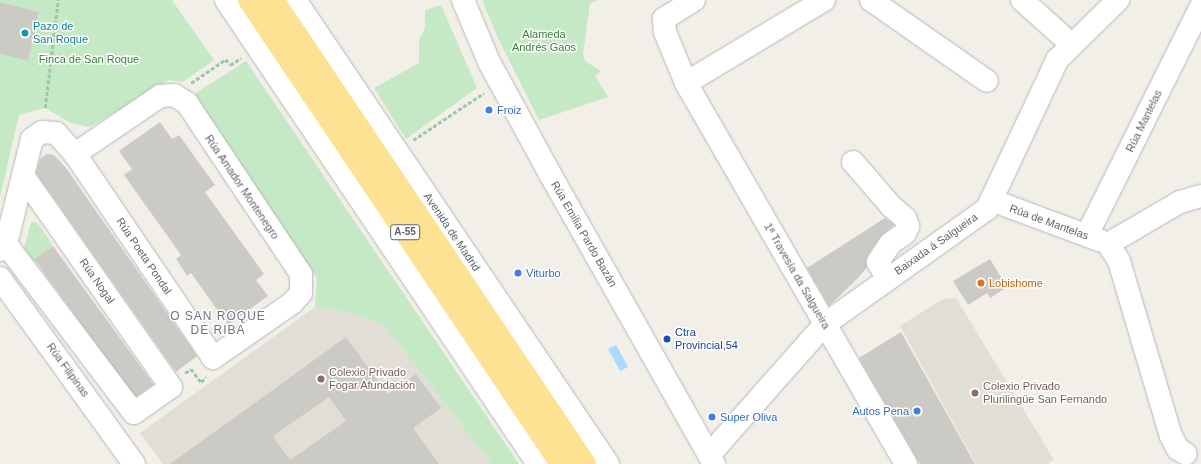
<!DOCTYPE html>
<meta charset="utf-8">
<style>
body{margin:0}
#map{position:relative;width:1201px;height:464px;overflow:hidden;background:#f1efe8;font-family:Helvetica,sans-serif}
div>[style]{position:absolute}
.education>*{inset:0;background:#e1ded6}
.green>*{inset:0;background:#c5e8c5}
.water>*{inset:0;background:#aadaff;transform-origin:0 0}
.building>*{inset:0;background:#cccac5;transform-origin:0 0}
.path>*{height:2.5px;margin-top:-1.25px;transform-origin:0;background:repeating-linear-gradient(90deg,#9cc7a9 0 4px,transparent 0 6px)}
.roads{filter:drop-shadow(0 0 1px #b5b8bc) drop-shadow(0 0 1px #b5b8bc)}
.minor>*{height:22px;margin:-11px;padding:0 11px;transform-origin:11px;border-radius:11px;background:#fff}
.highway>*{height:22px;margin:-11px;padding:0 11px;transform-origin:11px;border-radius:11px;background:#fde293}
.dots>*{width:11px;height:11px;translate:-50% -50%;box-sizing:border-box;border:2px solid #fff;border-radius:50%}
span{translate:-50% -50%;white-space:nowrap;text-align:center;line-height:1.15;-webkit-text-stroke:3px #fff;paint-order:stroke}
.shield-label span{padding:1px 3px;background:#fff;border:1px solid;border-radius:3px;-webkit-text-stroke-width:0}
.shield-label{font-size:10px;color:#5f6368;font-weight:700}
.culture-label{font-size:11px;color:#0d838f}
.left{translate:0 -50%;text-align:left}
.park-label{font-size:11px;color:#348238}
.shop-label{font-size:11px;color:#366cbe}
.right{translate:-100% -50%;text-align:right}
.street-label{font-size:11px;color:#5f6368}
.food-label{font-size:11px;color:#c56008}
.transit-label{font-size:11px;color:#164399}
.education-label{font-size:11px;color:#785e54}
.neighbourhood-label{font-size:12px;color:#70757a;letter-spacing:1px}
</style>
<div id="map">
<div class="education">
<i style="clip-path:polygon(956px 298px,1054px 460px,1047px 464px,976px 464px,900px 326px,943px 299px)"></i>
<i style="clip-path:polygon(315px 307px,348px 312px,384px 325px,492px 464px,163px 464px,140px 433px)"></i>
</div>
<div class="green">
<i style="clip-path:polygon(0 0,172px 0,214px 60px,183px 82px,169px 80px,90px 127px,71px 123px,45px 108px,19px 115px,0 197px,0 54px,28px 61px,39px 12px,0 2px)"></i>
<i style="clip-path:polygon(482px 0,597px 0,590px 4px,583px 54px,585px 61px,601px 71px,595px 76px,608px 97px,539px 120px,497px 36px)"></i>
<i style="clip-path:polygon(441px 5px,477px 88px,406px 139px,374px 88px,419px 63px,419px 40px,425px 28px,425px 10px)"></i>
<i style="clip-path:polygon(246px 61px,519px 464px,492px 464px,384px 325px,348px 312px,315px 307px,317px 278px,191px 96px)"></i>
<i style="clip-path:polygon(31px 222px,35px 222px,40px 226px,53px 246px,29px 266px,22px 256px)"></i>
</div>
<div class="water">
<i style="left:616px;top:345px;width:25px;height:9px;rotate:61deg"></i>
</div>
<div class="building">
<i style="clip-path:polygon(0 2px,39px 12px,28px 61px,0 54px)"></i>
<i style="clip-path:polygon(160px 122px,172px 139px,179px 135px,215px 185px,205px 192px,264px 274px,256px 280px,268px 296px,228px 325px,191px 273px,187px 276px,176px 259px,181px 255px,124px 175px,132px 169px,119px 151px)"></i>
<i style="clip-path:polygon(47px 154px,54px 155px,66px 168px,197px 356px,176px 372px,36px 173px,40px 159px)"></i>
<i style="clip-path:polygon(885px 218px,894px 225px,880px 237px,868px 255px,867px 267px,859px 277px,829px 306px,807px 268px)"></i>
<i style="left:53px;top:246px;width:171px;height:23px;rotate:54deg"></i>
<i style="clip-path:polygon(990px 259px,1007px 287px,990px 298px,987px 293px,968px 305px,953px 281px)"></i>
<i style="clip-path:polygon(901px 332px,975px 464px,920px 464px,859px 358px)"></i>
<i style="clip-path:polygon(evenodd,346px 337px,388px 394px,416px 374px,441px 408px,413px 428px,439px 464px,170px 464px,346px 337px,329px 397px,346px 421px,290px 460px,273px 436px,329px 397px)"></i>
</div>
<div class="path">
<i style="left:191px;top:83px;width:42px;rotate:-34.4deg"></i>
<i style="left:226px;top:59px;width:7px;rotate:56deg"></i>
<i style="left:230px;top:65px;width:13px;rotate:-32deg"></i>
<i style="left:45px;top:108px;width:109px;rotate:-83.1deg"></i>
<i style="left:413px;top:140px;width:85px;rotate:-33.5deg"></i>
<i style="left:185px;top:373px;width:7px;rotate:-34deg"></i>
<i style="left:191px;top:369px;width:16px;rotate:52deg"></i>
<i style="left:201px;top:382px;width:7px;rotate:-45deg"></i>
</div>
<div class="roads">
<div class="minor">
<i style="left:226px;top:0;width:559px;rotate:56.08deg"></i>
<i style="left:295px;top:0;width:560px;rotate:56deg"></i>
<i style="left:463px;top:0;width:67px;rotate:67.2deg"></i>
<i style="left:489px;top:62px;width:128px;rotate:61.4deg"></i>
<i style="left:550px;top:174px;width:333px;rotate:60.5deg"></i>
<i style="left:694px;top:0;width:36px;rotate:148deg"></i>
<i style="left:664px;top:19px;width:13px;rotate:86deg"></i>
<i style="left:665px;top:32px;width:55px;rotate:67.6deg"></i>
<i style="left:686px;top:83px;width:440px;rotate:60deg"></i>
<i style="left:871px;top:0;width:141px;rotate:34.9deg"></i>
<i style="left:1022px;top:0;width:66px;rotate:41.9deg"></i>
<i style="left:686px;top:83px;width:161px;rotate:-31deg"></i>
<i style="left:853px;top:162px;width:58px;rotate:49.2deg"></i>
<i style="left:891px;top:206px;width:18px;rotate:41deg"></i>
<i style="left:905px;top:218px;width:9px;rotate:69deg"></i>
<i style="left:908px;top:226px;width:8px;rotate:113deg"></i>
<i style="left:905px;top:233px;width:19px;rotate:144deg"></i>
<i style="left:890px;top:244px;width:22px;rotate:124deg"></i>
<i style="left:878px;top:262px;width:18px;rotate:61deg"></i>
<i style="left:991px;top:200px;width:117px;rotate:20.4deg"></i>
<i style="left:1087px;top:235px;width:256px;rotate:-63.5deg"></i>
<i style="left:6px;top:244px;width:212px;rotate:52.9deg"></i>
<i style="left:134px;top:413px;width:45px;rotate:-35.1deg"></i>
<i style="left:171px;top:387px;width:258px;rotate:-125deg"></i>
<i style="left:1108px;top:244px;width:20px;rotate:57deg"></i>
<i style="left:1119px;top:261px;width:183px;rotate:73.5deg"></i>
<i style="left:1171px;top:436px;width:15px;rotate:62deg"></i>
<i style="left:1178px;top:449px;width:9px;rotate:32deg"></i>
<i style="left:1108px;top:244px;width:83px;rotate:-30.3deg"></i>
<i style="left:1180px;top:202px;width:22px;rotate:-16deg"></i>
<i style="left:0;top:250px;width:8px;rotate:-45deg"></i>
<i style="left:6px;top:244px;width:108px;rotate:-76.1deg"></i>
<i style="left:32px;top:139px;width:12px;rotate:-35deg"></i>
<i style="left:42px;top:132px;width:14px;rotate:4deg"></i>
<i style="left:56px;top:133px;width:28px;rotate:48deg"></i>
<i style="left:75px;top:154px;width:246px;rotate:55.9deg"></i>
<i style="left:213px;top:358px;width:96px;rotate:-34.8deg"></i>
<i style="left:292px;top:303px;width:13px;rotate:-48deg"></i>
<i style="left:301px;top:293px;width:19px;rotate:-90deg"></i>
<i style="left:301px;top:274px;width:206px;rotate:-123.7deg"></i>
<i style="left:187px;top:103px;width:15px;rotate:-148deg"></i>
<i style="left:174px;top:95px;width:14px;rotate:176deg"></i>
<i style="left:160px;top:96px;width:103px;rotate:145.7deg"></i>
<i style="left:0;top:278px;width:229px;rotate:54.2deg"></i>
<i style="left:709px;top:455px;width:175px;rotate:-48.5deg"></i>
<i style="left:825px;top:324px;width:199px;rotate:-35.4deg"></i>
<i style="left:987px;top:209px;width:165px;rotate:-64.8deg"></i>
<i style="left:1057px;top:60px;width:86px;rotate:-44.5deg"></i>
</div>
<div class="highway">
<i style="left:249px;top:0;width:559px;rotate:56.08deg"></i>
<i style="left:273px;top:0;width:559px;rotate:56.08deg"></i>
</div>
</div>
<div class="dots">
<i style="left:25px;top:33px;background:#0f9aa8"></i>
<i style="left:489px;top:110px;background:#3f7fe0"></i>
<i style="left:518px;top:273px;background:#3f7fe0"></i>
<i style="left:981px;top:283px;background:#e8710a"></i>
<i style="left:667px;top:339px;background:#1a4fb4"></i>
<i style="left:321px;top:379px;background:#8d6e63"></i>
<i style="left:975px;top:393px;background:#8d6e63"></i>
<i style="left:917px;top:411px;background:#3f7fe0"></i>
<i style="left:712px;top:417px;background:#3f7fe0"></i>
</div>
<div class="shield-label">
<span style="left:405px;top:232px">A-55</span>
</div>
<div class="culture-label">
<span class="left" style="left:33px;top:33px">Pazo de<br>San Roque</span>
</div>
<div class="park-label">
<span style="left:544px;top:41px">Alameda<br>Andrés Gaos</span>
<span style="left:89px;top:59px">Finca de San Roque</span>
</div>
<div class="shop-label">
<span class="left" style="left:497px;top:110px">Froiz</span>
<span class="left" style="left:526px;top:273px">Viturbo</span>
<span class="right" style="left:909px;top:411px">Autos Pena</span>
<span class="left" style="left:720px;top:417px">Super Oliva</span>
</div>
<div class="street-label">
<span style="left:1144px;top:121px;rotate:-64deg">Rúa Mantelas</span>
<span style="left:242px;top:187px;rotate:56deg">Rúa Amador Montenegro</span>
<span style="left:1049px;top:222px;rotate:20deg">Rúa de Mantelas</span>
<span style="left:452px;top:232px;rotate:56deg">Avenida de Madrid</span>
<span style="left:584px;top:234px;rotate:60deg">Rúa Emilia Pardo Bazán</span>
<span style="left:936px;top:244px;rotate:-35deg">Baixada á Salgueira</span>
<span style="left:144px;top:256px;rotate:56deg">Rúa Poeta Pondal</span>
<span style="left:797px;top:276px;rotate:60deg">1ª Travesía da Salgueira</span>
<span style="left:97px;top:281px;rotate:55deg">Rúa Nogal</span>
<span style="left:68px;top:370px;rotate:54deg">Rúa Filipinas</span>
</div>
<div class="food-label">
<span class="left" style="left:989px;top:283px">Lobishome</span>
</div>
<div class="transit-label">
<span class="left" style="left:675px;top:339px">Ctra<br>Provincial,54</span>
</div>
<div class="education-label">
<span class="left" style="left:329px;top:379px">Colexio Privado<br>Fogar Afundación</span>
<span class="left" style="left:983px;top:393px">Colexio Privado<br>Plurilingüe San Fernando</span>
</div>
<div class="neighbourhood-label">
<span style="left:218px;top:324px">O SAN ROQUE<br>DE RIBA</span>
</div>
</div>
